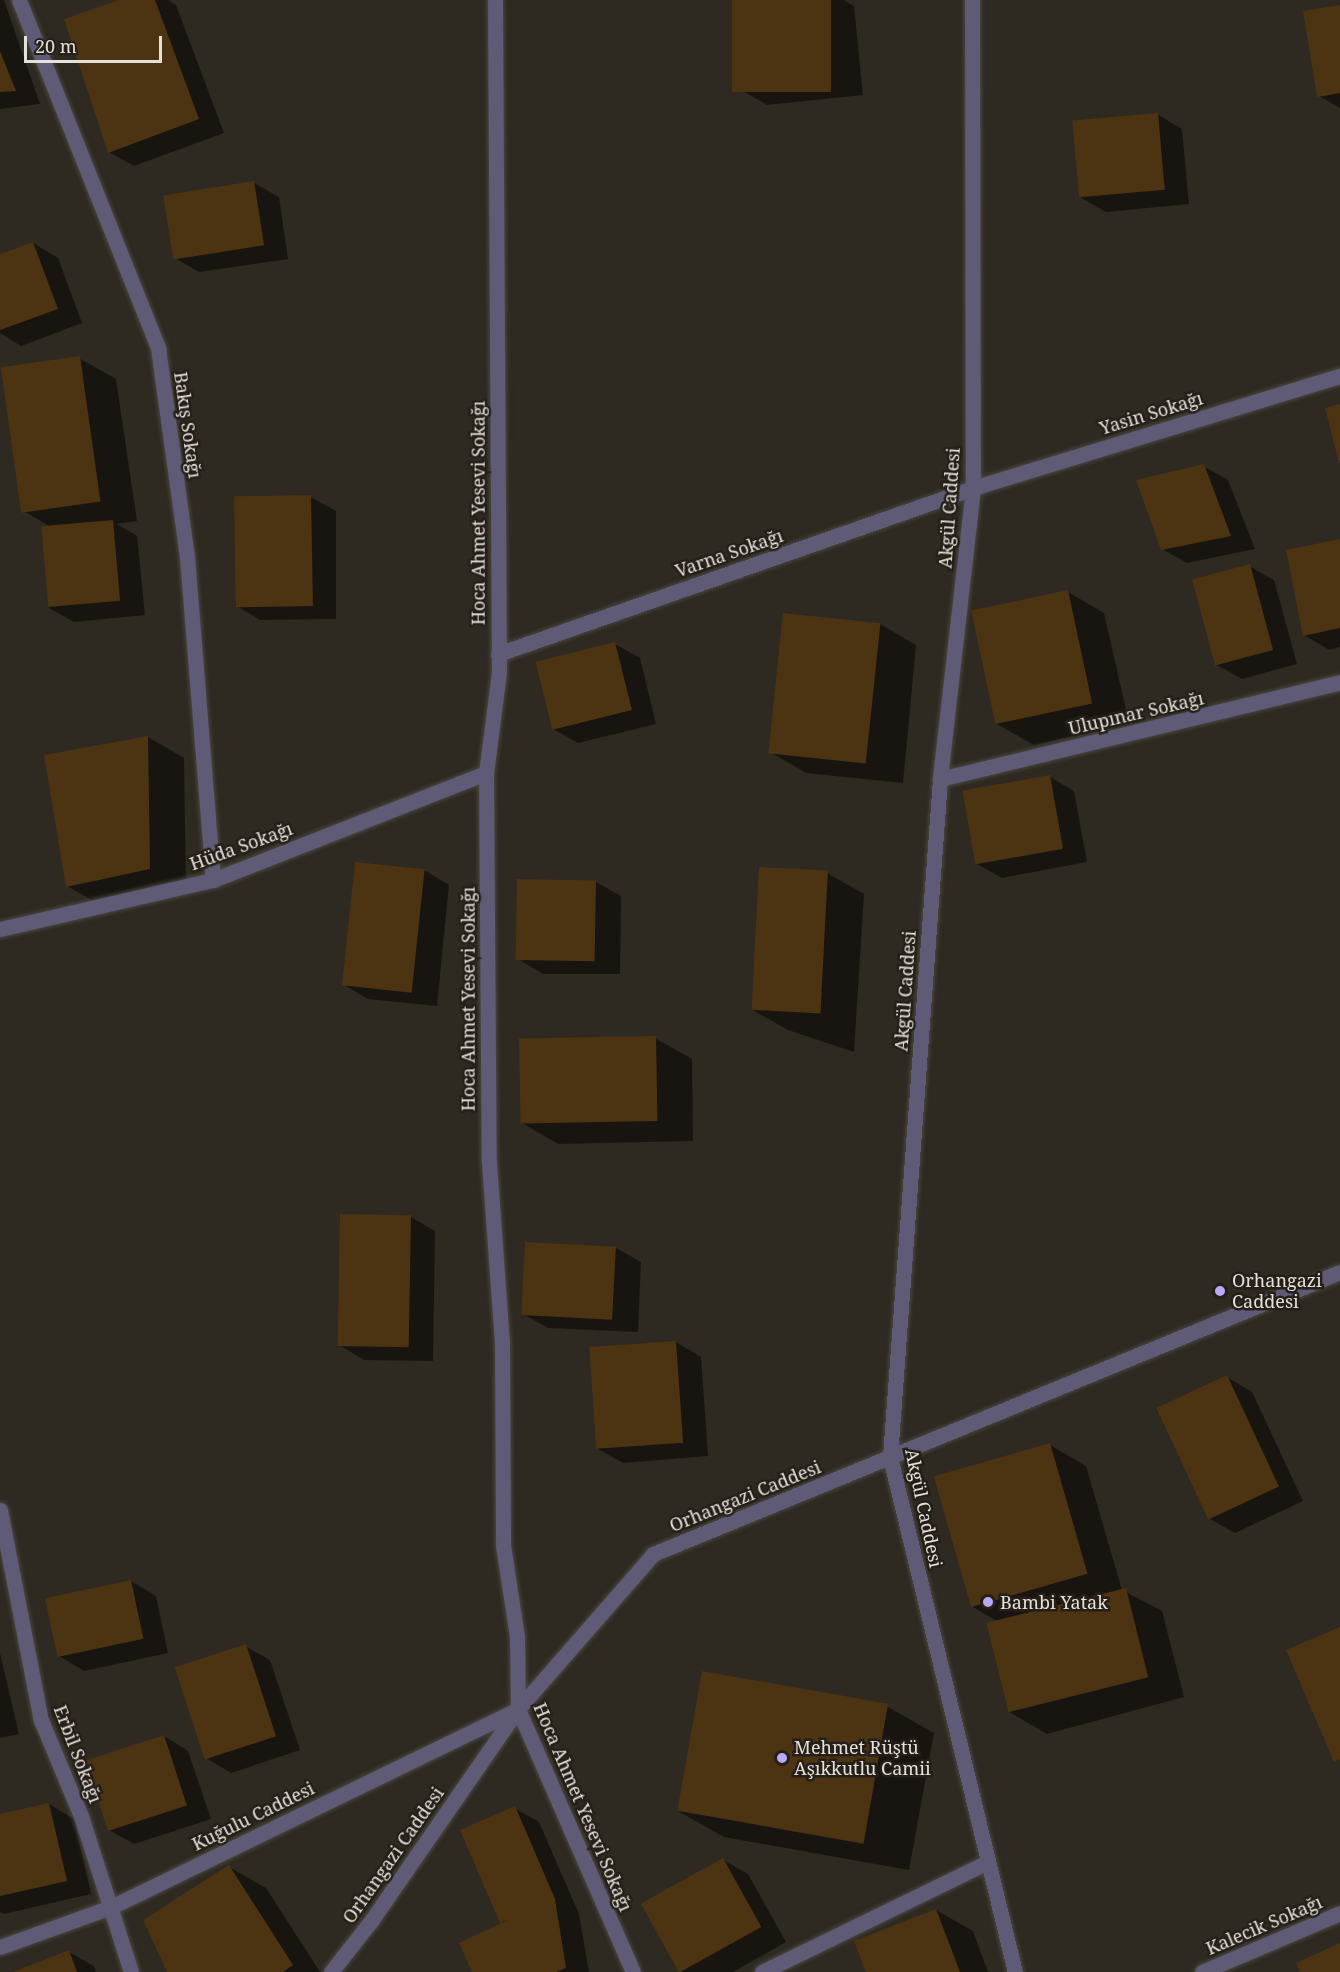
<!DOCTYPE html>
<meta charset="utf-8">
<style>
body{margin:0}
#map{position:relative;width:1340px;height:1972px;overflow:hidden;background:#2e2921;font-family:"Noto Serif",serif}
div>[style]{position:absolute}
.shadow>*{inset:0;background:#0007}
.building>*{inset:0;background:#4c3412;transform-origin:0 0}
.roads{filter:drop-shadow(0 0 2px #4b463f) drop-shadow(0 0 2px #4b463f)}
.service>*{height:15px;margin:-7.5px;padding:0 7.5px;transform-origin:7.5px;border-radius:7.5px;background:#5f5a75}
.minor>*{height:15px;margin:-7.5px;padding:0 7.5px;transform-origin:7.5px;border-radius:7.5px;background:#5f5a75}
.tertiary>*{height:15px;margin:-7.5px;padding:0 7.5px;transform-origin:7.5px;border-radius:7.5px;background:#5f5a75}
.dots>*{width:16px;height:16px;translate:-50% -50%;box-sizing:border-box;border:3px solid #251f18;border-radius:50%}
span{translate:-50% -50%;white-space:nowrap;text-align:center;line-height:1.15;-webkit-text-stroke:5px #251f18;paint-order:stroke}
.street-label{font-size:18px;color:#e4e0dc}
.poi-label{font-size:18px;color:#e4e0dc}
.left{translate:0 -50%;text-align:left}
.scale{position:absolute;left:24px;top:36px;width:138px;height:27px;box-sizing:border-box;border:3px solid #e4e0dc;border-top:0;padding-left:8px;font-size:18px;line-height:21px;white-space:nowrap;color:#e4e0dc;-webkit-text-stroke:4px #251f18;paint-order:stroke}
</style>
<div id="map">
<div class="shadow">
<i style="clip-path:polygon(0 0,4px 0,40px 104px,0 109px)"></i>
<i style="clip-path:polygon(124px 0,168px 0,176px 5px,224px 133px,134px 166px,109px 152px)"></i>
<i style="clip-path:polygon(748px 0,844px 0,854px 6px,863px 95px,767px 105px,743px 91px)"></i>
<i style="clip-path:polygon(1340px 7px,1340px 108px,1319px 96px)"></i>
<i style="clip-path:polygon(1157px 114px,1182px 129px,1189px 204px,1106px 212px,1081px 198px)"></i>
<i style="clip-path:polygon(254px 183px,279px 197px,288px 259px,199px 272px,175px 258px)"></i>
<i style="clip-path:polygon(33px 243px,58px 258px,82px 323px,21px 346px,0 333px,0 256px)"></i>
<i style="clip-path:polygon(79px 358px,116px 379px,137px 521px,117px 524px,137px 536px,145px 615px,74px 622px,49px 608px,57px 531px,24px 511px)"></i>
<i style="clip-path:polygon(1203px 466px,1228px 480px,1255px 549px,1187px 563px,1162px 549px)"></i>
<i style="clip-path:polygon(311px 497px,336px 511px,336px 619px,260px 620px,235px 605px)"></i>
<i style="clip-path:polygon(1340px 540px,1340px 647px,1329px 650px,1304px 635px)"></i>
<i style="clip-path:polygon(1249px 566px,1274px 580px,1297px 664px,1242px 679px,1217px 665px)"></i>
<i style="clip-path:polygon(1068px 592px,1104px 613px,1129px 723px,1034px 745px,997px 724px)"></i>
<i style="clip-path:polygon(880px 624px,916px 645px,903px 783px,806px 773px,770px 752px)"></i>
<i style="clip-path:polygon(615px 644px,640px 658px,656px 724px,578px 743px,553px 729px)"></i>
<i style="clip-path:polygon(148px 737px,184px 758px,186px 889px,104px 907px,67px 886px)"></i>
<i style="clip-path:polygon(1050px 777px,1074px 791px,1087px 862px,1002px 878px,977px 864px)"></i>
<i style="clip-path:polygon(424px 870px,449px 885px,437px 1006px,368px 999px,344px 985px)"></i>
<i style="clip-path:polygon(827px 873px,864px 894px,854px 1052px,788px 1030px,751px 1009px)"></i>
<i style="clip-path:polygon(596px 882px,621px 896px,620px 974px,543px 974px,518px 959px)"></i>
<i style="clip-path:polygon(655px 1038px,692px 1059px,693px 1141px,558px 1144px,522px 1123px)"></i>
<i style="clip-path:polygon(411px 1217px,435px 1231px,433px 1361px,364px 1360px,339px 1345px)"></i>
<i style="clip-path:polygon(526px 1244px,616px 1248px,641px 1262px,638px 1332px,548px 1328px,523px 1314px)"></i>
<i style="clip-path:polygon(676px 1342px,701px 1357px,708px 1456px,623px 1463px,598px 1449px)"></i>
<i style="clip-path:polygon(1227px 1377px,1252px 1392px,1303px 1501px,1235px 1533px,1210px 1519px)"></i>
<i style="clip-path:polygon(1050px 1445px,1086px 1466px,1122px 1590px,1162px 1611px,1184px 1697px,1047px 1734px,1011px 1713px,1000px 1623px,973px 1607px)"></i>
<i style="clip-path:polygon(131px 1581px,156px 1596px,168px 1653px,84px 1671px,59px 1656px)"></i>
<i style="clip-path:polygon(245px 1646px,270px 1660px,300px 1750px,231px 1773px,206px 1758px)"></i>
<i style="clip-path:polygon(0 1653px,19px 1734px,0 1738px)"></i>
<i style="clip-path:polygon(703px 1673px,888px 1707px,934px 1733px,909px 1870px,724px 1837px,678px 1811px)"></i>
<i style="clip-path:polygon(164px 1736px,188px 1751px,211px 1819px,134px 1844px,109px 1830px)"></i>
<i style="clip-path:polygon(49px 1804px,74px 1819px,91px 1894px,4px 1914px,0 1912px,0 1815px)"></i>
<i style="clip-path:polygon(514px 1808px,539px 1822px,579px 1914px,589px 1972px,474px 1972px,503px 1924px,462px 1831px)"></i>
<i style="clip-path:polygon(723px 1860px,748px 1874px,786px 1942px,733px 1972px,681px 1972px,644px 1906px)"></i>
<i style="clip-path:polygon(229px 1867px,266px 1888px,320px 1972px,169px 1972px)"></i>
<i style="clip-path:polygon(936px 1910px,973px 1931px,988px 1972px,868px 1972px)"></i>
<i style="clip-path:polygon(69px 1952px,94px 1966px,96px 1972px,16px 1972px)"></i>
</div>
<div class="building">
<i style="clip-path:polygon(119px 0,155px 0,199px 119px,108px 153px,64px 19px)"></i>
<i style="left:732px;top:0;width:99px;height:92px"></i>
<i style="clip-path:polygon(1340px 5px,1340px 93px,1317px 97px,1303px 11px)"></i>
<i style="clip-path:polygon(0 51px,16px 91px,0 92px)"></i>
<i style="left:1158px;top:113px;width:77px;height:86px;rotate:85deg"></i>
<i style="left:254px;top:181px;width:65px;height:92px;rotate:81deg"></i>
<i style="clip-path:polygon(33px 242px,58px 309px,0 330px,0 254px)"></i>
<i style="left:80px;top:356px;width:147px;height:80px;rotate:82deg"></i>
<i style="clip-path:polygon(1340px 404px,1340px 463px,1339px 463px,1325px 408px)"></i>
<i style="clip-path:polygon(1204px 464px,1231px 536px,1161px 550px,1136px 480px)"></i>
<i style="left:311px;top:495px;width:111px;height:77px;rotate:89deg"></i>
<i style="left:113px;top:520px;width:81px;height:72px;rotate:85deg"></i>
<i style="clip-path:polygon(1340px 539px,1340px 628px,1303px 636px,1286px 550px)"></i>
<i style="left:1250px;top:564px;width:89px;height:60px;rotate:75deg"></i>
<i style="left:1068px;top:590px;width:116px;height:99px;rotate:78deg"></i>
<i style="left:783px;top:613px;width:98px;height:141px;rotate:6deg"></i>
<i style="left:615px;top:642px;width:70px;height:82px;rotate:76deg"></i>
<i style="clip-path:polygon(148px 736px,150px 869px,66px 887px,44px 755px)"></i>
<i style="left:1050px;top:775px;width:75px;height:89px;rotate:80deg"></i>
<i style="left:355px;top:862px;width:70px;height:124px;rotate:6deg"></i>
<i style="left:759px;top:867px;width:69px;height:143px;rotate:3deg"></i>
<i style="left:517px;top:879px;width:79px;height:81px;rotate:1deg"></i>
<i style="left:656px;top:1036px;width:85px;height:137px;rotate:89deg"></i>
<i style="left:340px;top:1214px;width:71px;height:132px;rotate:1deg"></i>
<i style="left:525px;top:1242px;width:91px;height:73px;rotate:3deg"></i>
<i style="left:676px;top:1341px;width:102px;height:87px;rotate:86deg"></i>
<i style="left:1227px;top:1375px;width:123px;height:78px;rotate:65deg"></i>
<i style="left:1050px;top:1443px;width:136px;height:121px;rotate:74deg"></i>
<i style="left:131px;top:1580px;width:60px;height:88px;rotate:78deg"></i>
<i style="left:1126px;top:1588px;width:92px;height:144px;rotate:76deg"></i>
<i style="clip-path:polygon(1340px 1627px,1340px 1759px,1334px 1762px,1286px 1650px)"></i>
<i style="left:246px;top:1644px;width:97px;height:75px;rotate:72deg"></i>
<i style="left:702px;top:1671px;width:189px;height:142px;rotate:10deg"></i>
<i style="left:164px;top:1735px;width:74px;height:83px;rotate:72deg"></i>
<i style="clip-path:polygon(49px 1803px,67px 1881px,0 1896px,0 1814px)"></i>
<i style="clip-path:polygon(515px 1806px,555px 1899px,566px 1968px,556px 1972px,472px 1972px,459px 1943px,510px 1919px,500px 1923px,460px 1830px)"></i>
<i style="left:723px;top:1858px;width:79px;height:94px;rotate:61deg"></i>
<i style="clip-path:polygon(229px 1865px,293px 1965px,283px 1972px,167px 1972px,143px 1920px)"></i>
<i style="clip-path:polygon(936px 1909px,960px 1972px,866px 1972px,854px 1941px)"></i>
<i style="clip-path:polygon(1340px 1943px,1340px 1972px,1300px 1972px,1296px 1963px)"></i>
<i style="clip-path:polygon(69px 1950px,77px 1972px,13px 1972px)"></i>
</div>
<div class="roads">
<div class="service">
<i style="left:762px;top:1972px;width:251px;rotate:-26deg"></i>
</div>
<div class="minor">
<i style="left:19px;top:0;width:375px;rotate:68.2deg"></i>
<i style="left:158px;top:348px;width:211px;rotate:82.1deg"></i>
<i style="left:187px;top:557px;width:324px;rotate:85.4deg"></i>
<i style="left:495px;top:0;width:672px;rotate:89.66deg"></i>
<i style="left:499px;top:672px;width:102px;rotate:97.3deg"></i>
<i style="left:486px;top:773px;width:389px;rotate:89.6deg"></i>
<i style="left:489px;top:1162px;width:181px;rotate:85.9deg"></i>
<i style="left:502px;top:1343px;width:202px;rotate:89.7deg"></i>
<i style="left:503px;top:1545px;width:92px;rotate:81.3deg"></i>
<i style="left:517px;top:1636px;width:73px;rotate:89.2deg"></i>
<i style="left:518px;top:1709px;width:287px;rotate:66.4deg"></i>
<i style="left:498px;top:654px;width:503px;rotate:-19.26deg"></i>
<i style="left:973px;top:488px;width:384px;rotate:-17deg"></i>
<i style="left:940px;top:779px;width:412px;rotate:-13.6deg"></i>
<i style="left:0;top:929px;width:219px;rotate:-13deg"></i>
<i style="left:213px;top:880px;width:293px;rotate:-21.4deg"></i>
<i style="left:0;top:1510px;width:214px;rotate:79deg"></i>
<i style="left:41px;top:1720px;width:104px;rotate:67.4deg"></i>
<i style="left:81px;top:1816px;width:164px;rotate:72.2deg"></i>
<i style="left:0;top:1947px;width:118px;rotate:-19.8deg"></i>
<i style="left:111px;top:1907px;width:449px;rotate:-25.9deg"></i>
<i style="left:331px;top:1972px;width:65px;rotate:-51.9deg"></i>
<i style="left:371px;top:1921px;width:258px;rotate:-55.3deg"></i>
<i style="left:518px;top:1709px;width:206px;rotate:-48.9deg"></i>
<i style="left:653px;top:1554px;width:743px;rotate:-22.32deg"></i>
<i style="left:1202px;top:1972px;width:150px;rotate:-23.1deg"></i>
</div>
<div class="tertiary">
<i style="left:972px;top:0;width:488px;rotate:89.9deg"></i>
<i style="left:973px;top:488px;width:293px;rotate:96.5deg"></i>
<i style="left:940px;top:779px;width:680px;rotate:94.22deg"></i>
<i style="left:890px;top:1457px;width:530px;rotate:76.36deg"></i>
</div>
</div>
<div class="dots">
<i style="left:1220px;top:1291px;background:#b9aaf7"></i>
<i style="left:988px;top:1602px;background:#b9aaf7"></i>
<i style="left:782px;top:1758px;background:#b9aaf7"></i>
</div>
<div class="street-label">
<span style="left:1151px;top:413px;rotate:-17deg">Yasin Sokağı</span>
<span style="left:188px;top:425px;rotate:82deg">Bakış Sokağı</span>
<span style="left:949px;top:508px;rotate:-86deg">Akgül Caddesi</span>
<span style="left:478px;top:513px;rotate:-90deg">Hoca Ahmet Yesevi Sokağı</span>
<span style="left:729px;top:553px;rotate:-19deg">Varna Sokağı</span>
<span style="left:1136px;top:713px;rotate:-13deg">Ulupınar Sokağı</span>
<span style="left:241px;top:846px;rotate:-20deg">Hüda Sokağı</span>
<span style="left:905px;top:991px;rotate:-86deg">Akgül Caddesi</span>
<span style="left:468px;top:999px;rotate:-90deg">Hoca Ahmet Yesevi Sokağı</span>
<span style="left:745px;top:1496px;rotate:-22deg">Orhangazi Caddesi</span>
<span style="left:924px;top:1508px;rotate:78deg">Akgül Caddesi</span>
<span style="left:78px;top:1754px;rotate:69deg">Erbil Sokağı</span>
<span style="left:583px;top:1807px;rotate:67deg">Hoca Ahmet Yesevi Sokağı</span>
<span style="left:253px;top:1816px;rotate:-26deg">Kuğulu Caddesi</span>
<span style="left:393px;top:1855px;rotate:-55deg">Orhangazi Caddesi</span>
<span style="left:1264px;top:1925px;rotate:-23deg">Kalecik Sokağı</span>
</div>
<div class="poi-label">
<span class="left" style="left:1232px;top:1291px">Orhangazi<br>Caddesi</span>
<span class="left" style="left:1000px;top:1602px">Bambi Yatak</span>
<span class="left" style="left:794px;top:1758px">Mehmet Rüştü<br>Aşıkkutlu Camii</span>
</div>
<div class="scale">20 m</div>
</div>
